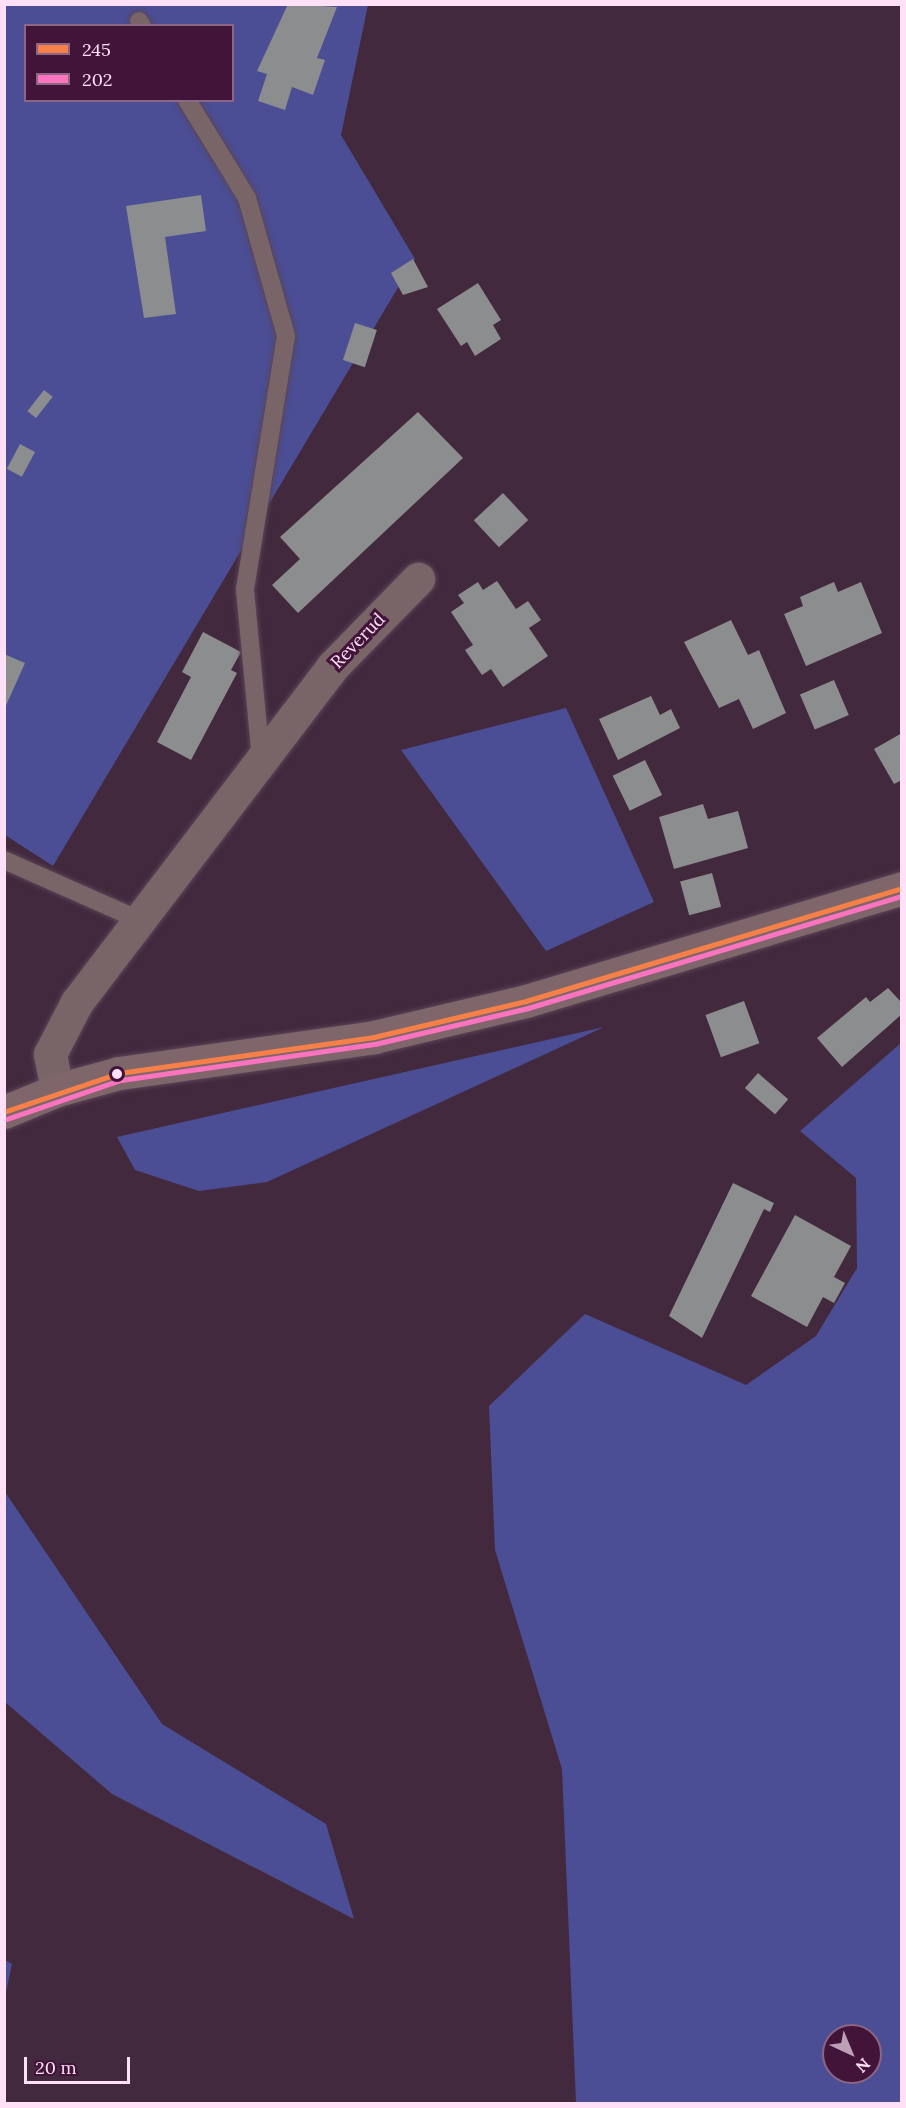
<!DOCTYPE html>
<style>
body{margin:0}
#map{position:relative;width:906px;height:2108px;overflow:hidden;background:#43293e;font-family:Lora,serif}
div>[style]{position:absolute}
.green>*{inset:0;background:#4b4e94}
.building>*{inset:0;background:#8c8d8e;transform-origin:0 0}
.roads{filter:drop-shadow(0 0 2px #5b4556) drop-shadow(0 0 2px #5b4556)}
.lane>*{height:18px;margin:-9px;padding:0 9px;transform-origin:9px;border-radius:9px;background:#796568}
.street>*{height:33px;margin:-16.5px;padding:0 16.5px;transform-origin:16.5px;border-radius:16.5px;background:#796568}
.secondary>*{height:33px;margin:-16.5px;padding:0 16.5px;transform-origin:16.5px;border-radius:16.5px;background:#7e666b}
.bus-1>*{height:4.5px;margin:-2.25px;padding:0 2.25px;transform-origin:2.25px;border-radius:2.25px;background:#f78048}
.bus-2>*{height:4.5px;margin:-2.25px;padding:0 2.25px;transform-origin:2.25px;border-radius:2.25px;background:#fc73be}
.dots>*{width:16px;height:16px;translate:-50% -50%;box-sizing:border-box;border:3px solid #421439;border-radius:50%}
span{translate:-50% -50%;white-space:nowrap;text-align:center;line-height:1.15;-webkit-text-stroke:6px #421439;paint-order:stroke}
.street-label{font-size:18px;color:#ffe0f6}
.frame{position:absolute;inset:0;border:6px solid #ffe0f6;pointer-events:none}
.legend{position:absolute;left:24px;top:24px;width:210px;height:78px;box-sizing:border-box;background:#421439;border:2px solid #8e6685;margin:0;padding:8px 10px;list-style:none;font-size:18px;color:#ffe0f6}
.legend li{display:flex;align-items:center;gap:12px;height:30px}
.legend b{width:30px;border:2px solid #8e6685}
.north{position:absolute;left:822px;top:2024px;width:60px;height:60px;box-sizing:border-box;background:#421439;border:2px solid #8e6685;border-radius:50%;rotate:136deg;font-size:16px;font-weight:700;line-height:24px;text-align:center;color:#ffe0f6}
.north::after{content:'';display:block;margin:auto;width:21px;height:27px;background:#bda0b6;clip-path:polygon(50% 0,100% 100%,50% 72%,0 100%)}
.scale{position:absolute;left:24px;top:2057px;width:106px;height:27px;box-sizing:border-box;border:3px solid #ffe0f6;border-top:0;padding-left:8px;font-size:18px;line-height:21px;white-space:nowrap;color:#ffe0f6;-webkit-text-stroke:4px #421439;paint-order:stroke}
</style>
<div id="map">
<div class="green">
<i style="clip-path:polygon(evenodd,4px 5px,368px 5px,341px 135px,415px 259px,53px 866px,5px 835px,4px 5px,26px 26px,232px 26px,232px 100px,26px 100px,26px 26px)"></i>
<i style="clip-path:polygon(566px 708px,654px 902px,546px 951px,401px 750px)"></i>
<i style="clip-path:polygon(604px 1027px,267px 1182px,199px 1191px,135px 1170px,117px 1137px)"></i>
<i style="clip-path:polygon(evenodd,901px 1043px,901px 2103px,576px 2103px,562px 1769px,495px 1550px,489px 1406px,585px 1314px,746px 1385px,816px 1336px,857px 1268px,856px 1178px,800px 1131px,901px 1043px,834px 2036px,870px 2036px,870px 2072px,834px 2072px,834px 2036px)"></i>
<i style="clip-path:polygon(5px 1492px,162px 1724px,326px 1824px,354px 1919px,112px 1794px,5px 1702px)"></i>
<i style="clip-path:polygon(5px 1960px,12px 1964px,5px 1997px)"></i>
</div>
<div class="building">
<i style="clip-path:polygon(288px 4px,337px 7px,317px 58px,325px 60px,313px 95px,292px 87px,285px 110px,258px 101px,267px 74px,257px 71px)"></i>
<i style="clip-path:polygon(201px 195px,206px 231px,165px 237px,176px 314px,144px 318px,126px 206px)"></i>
<i style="clip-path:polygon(413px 259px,428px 287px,403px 295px,391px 273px)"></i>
<i style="clip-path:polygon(478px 283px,501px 320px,493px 325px,501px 339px,475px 356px,467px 342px,461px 346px,437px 309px)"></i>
<i style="left:355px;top:323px;width:23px;height:39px;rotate:18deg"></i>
<i style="left:44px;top:390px;width:11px;height:27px;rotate:38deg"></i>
<i style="clip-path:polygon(418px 412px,463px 458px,298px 613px,272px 585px,300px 559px,280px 537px)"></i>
<i style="left:20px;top:444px;width:17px;height:28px;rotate:28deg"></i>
<i style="left:503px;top:493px;width:37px;height:40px;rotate:47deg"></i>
<i style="clip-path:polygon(497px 581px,516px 609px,528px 601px,541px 620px,529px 628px,548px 656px,503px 687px,491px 669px,482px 675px,465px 650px,473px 645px,451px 612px,464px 603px,458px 595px,478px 582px,483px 590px)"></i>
<i style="clip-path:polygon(834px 582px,838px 592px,861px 582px,882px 633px,806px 666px,784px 614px,803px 606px,800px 597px)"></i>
<i style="clip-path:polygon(731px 620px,748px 655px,759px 650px,786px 713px,753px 729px,739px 699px,719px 708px,684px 642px)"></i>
<i style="clip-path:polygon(203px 632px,241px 652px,231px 670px,237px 673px,191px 760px,157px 742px,191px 677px,182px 672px)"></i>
<i style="clip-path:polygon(4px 654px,25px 663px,4px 710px)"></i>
<i style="left:834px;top:680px;width:38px;height:37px;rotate:67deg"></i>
<i style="clip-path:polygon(651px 696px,660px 715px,671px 709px,680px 728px,618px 760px,599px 719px)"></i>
<i style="clip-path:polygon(902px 733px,902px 780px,894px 784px,874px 749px)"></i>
<i style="left:645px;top:760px;width:39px;height:36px;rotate:64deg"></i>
<i style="clip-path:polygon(703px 804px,708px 819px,738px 811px,748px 848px,674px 869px,659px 817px)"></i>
<i style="left:712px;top:873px;width:35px;height:33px;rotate:75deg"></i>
<i style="clip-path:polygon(888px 988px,902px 1003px,902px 1014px,842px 1067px,817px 1038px,866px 997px,870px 1002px)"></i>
<i style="left:744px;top:1001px;width:45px;height:41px;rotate:70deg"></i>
<i style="left:758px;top:1073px;width:40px;height:20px;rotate:41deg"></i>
<i style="clip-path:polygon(733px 1183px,774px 1203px,770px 1212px,764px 1209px,702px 1338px,669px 1316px)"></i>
<i style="clip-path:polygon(795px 1215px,851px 1246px,834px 1277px,845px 1283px,834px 1303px,823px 1297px,807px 1327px,751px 1296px)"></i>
</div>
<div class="roads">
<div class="lane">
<i style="left:139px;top:21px;width:6px;rotate:59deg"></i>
<i style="left:187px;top:100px;width:115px;rotate:58.5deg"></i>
<i style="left:247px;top:198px;width:143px;rotate:74.2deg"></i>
<i style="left:286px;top:336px;width:257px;rotate:99.2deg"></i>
<i style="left:245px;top:590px;width:169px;rotate:84.6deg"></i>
<i style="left:4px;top:860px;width:145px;rotate:23.9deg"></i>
</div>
<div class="street">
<i style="left:57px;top:1090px;width:37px;rotate:-101deg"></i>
<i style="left:50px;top:1054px;width:59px;rotate:-62.6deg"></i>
<i style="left:77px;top:1002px;width:422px;rotate:-52.7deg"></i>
<i style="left:333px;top:666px;width:122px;rotate:-45.7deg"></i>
</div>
<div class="secondary">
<i style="left:4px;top:1112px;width:57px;rotate:-22.5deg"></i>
<i style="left:57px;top:1090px;width:64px;rotate:-15.3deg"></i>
<i style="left:119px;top:1073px;width:258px;rotate:-8deg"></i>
<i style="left:374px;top:1037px;width:156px;rotate:-13.3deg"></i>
<i style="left:526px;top:1001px;width:393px;rotate:-16.7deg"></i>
</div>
</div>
<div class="bus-1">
<i style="left:4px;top:1112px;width:121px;rotate:-18.7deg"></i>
<i style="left:119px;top:1073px;width:258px;rotate:-8deg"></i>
<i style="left:374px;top:1037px;width:156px;rotate:-13.3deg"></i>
<i style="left:526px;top:1001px;width:393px;rotate:-16.7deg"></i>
</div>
<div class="bus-2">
<i style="left:7px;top:1119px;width:120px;rotate:-18.9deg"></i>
<i style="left:121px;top:1080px;width:257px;rotate:-8.1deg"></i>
<i style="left:375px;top:1044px;width:157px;rotate:-13.2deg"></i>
<i style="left:528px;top:1008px;width:390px;rotate:-16.7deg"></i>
</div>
<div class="dots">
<i style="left:117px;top:1074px;background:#ffe0f6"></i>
</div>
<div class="street-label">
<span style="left:358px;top:641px;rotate:-46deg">Reverud</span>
</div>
<div class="frame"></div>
<ul class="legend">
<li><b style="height:8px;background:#f78048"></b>245</li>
<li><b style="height:8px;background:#fc73be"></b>202</li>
</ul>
<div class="north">N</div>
<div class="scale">20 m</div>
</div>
